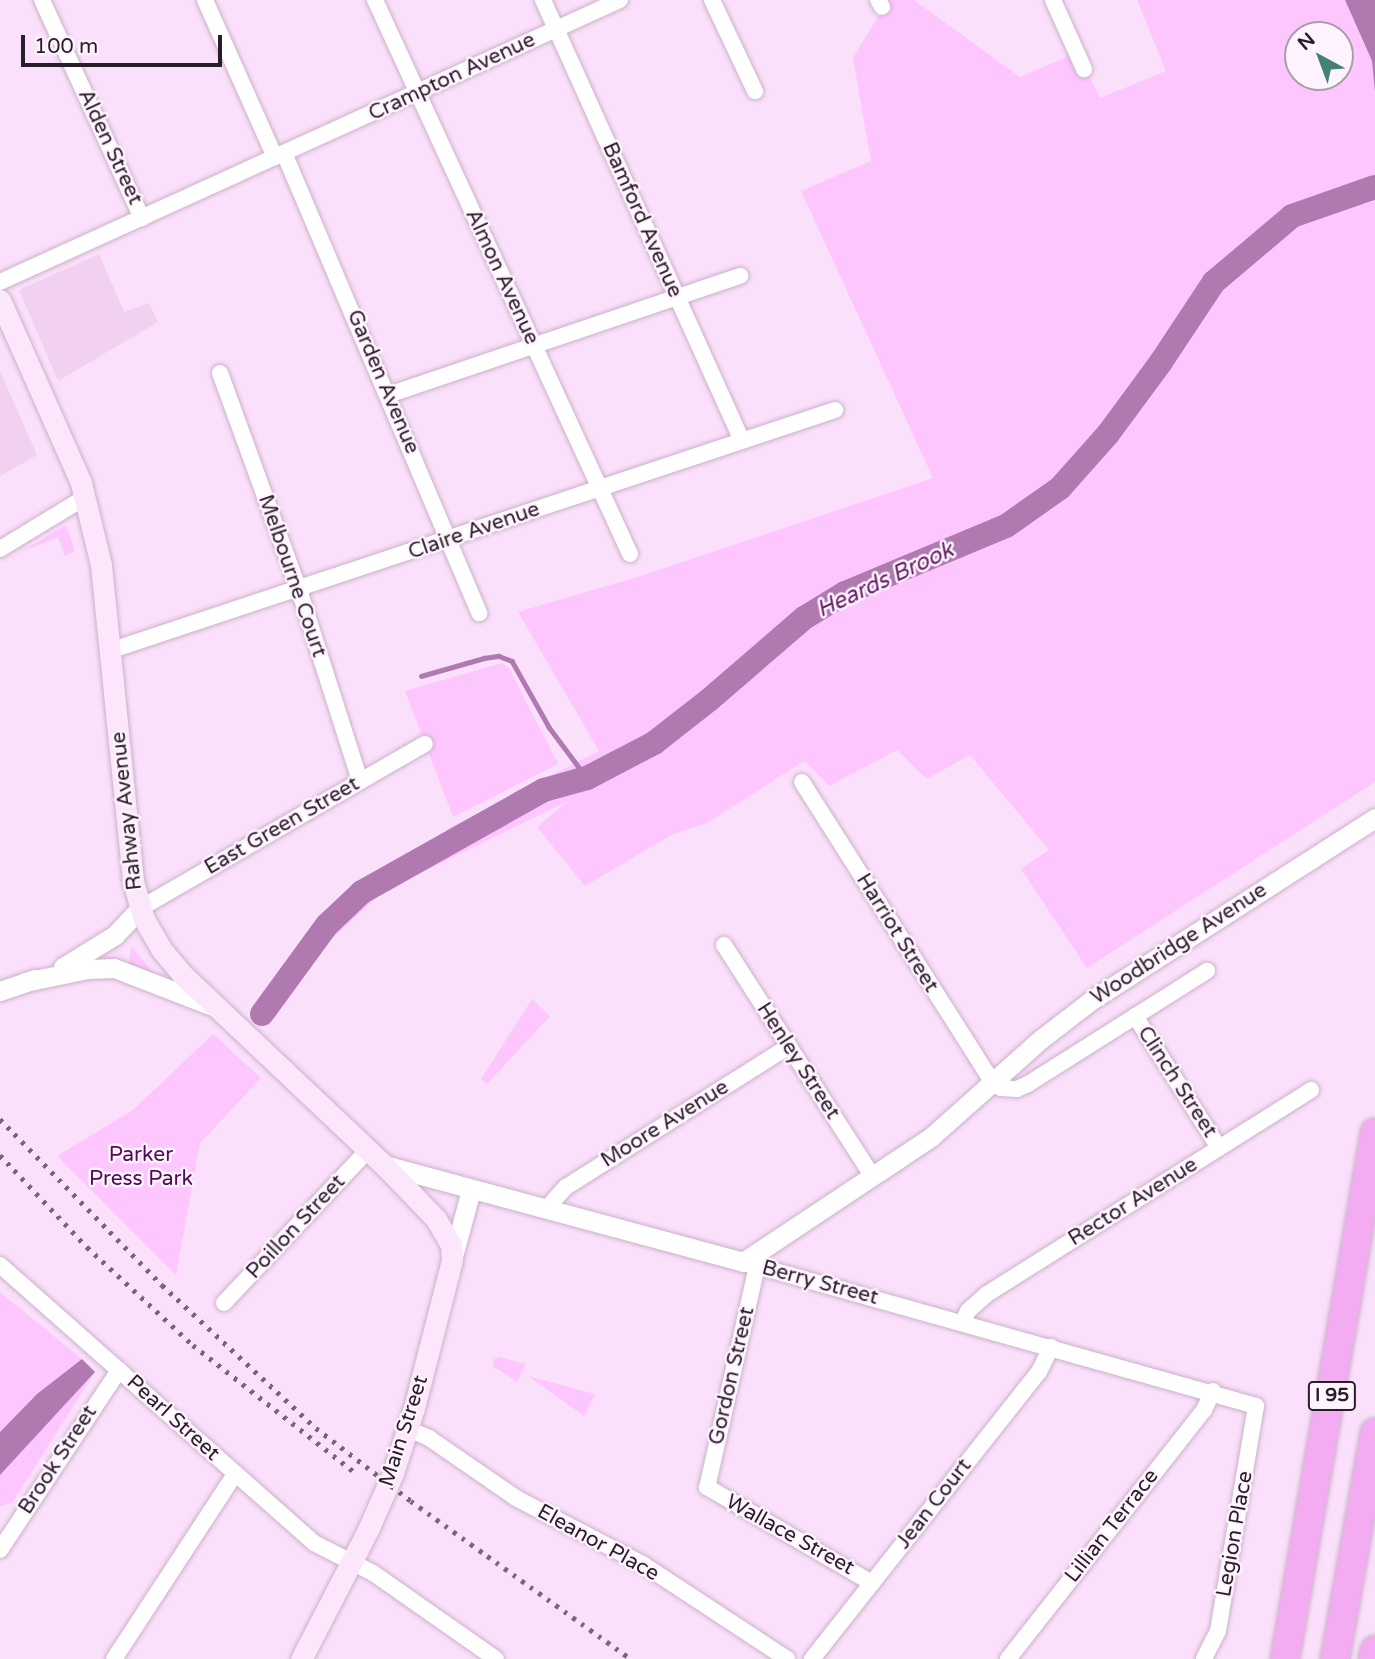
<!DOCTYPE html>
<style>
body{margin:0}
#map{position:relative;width:1375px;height:1659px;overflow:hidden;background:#fbe0fb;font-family:"Varela Round",sans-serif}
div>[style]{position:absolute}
.built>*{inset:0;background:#f1d0f0}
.green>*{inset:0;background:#fec6fe}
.water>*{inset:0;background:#b079b0}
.stream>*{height:4.5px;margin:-2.25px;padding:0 2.25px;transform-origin:2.25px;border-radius:2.25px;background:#b079b0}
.river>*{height:24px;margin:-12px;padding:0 12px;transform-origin:12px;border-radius:12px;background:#b079b0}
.roads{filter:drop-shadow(0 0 2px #cbb1ca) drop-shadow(0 0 2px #cbb1ca)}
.minor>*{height:16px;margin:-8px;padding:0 8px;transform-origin:8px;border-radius:8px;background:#fff}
.tertiary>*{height:19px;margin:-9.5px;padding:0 9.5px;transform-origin:9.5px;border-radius:9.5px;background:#fff}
.secondary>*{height:21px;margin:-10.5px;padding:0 10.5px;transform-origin:10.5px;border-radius:10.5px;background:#fbe6fb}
.motorway>*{height:28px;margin:-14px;padding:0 14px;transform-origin:14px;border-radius:14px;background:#f3acf2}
.rail>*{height:4.5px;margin-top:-2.25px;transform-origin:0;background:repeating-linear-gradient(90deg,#766676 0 3.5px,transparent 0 10.5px)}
span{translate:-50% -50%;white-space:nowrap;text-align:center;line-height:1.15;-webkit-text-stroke:5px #fef3fe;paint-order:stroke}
.shield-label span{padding:2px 5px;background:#fef3fe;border:2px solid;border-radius:5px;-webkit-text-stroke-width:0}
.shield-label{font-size:19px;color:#281e28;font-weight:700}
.street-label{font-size:21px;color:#281e28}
.park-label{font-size:21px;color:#510b53}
.water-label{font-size:23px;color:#662268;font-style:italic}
.north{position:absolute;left:1284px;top:21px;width:70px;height:70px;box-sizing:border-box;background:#fef3fe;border:2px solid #a89ea8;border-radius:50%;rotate:319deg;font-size:19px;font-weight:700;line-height:28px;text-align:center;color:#281e28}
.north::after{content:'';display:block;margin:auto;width:24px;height:32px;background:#418374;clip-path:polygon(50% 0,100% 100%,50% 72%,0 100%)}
.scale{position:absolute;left:21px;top:35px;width:201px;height:32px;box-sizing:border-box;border:4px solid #281e28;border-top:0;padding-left:9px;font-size:21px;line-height:24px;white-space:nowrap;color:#281e28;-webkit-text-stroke:5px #fef3fe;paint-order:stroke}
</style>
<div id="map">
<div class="built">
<i style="clip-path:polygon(99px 254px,124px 312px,149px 303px,158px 322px,58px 381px,19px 290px)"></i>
<i style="clip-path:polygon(0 371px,37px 455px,0 476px)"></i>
</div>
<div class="green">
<i style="clip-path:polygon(evenodd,888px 0,914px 0,1020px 77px,1078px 52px,1100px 98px,1166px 71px,1137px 0,1345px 0,1372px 62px,1375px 92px,1375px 782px,1087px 968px,1021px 869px,1049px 850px,970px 755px,927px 779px,897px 750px,829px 786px,804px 761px,707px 823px,673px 834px,585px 886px,537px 827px,568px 801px,384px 891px,327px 943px,269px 1020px,254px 1005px,337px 902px,453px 826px,599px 751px,518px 612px,644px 575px,933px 478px,801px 191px,871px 161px,853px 58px,888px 0,1298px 35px,1340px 35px,1340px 77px,1298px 77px,1298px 35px)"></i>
<i style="clip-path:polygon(66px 525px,75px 551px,65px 556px,58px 537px,21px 552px)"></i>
<i style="clip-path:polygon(502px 663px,509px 668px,558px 764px,453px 817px,405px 691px)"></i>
<i style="clip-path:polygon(131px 946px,156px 976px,129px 963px)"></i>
<i style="clip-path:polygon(532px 999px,550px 1016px,487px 1084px,481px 1079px)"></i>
<i style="clip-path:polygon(213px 1034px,261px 1078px,200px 1143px,176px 1275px,57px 1156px,133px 1110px)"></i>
<i style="clip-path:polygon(0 1292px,82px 1359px,37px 1394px,0 1432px)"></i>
<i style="clip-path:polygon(500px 1357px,526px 1364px,517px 1382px,493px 1366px,494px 1359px)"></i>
<i style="clip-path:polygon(95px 1372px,12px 1503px,0 1506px,0 1475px)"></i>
<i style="clip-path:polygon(528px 1376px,595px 1394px,584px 1416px)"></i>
</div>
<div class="water">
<i style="clip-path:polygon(1345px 0,1375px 0,1375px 92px,1372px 61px)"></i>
<i style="clip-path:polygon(82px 1359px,95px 1372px,0 1475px,0 1432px,37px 1394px)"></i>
</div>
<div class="stream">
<i style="left:421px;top:676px;width:66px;rotate:-15.9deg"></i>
<i style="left:484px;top:658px;width:15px;rotate:-8deg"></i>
<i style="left:499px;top:656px;width:14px;rotate:21deg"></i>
<i style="left:512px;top:661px;width:76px;rotate:60.7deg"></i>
<i style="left:549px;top:727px;width:64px;rotate:53.3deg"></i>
</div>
<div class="river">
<i style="left:262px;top:1014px;width:110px;rotate:-53.9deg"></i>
<i style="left:327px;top:925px;width:48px;rotate:-43.3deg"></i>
<i style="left:362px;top:892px;width:209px;rotate:-29.3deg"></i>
<i style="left:544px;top:790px;width:45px;rotate:-15.6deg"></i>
<i style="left:587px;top:778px;width:76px;rotate:-27.6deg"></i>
<i style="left:654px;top:743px;width:70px;rotate:-38deg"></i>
<i style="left:709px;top:700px;width:125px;rotate:-40.8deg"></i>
<i style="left:804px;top:618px;width:48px;rotate:-31.4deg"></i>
<i style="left:845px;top:593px;width:174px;rotate:-22.6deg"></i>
<i style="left:1006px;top:526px;width:66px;rotate:-35.1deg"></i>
<i style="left:1060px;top:488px;width:72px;rotate:-48.4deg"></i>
<i style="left:1108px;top:434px;width:89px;rotate:-53.6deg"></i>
<i style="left:1161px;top:362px;width:96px;rotate:-56.5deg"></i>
<i style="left:1214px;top:282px;width:102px;rotate:-40.2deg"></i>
<i style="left:1292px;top:216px;width:88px;rotate:-19.3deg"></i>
</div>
<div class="roads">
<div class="minor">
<i style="left:42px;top:0;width:240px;rotate:65.4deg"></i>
<i style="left:205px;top:0;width:172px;rotate:66deg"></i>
<i style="left:375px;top:0;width:610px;rotate:65.28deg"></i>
<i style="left:543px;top:0;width:483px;rotate:65.7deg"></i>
<i style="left:712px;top:0;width:101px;rotate:64.7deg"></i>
<i style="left:878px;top:0;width:8px;rotate:60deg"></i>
<i style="left:1053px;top:0;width:76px;rotate:65.8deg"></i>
<i style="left:284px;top:153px;width:500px;rotate:67deg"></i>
<i style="left:0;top:282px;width:681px;rotate:-24.46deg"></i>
<i style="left:220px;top:373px;width:237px;rotate:70deg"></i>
<i style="left:301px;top:596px;width:194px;rotate:72.3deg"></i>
<i style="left:388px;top:395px;width:372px;rotate:-18.7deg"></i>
<i style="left:0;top:549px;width:98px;rotate:-31.3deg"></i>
<i style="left:112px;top:650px;width:762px;rotate:-18.36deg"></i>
<i style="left:802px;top:782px;width:356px;rotate:57.6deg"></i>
<i style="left:993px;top:1083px;width:9px;rotate:32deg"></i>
<i style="left:1001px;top:1088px;width:16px;rotate:4deg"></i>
<i style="left:1017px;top:1089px;width:12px;rotate:-24deg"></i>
<i style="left:1028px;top:1084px;width:212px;rotate:-32.3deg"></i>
<i style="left:139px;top:909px;width:330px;rotate:-30deg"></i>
<i style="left:724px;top:945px;width:276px;rotate:57.3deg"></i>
<i style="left:1135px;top:1016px;width:156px;rotate:57.5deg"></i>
<i style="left:546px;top:1209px;width:30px;rotate:-48deg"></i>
<i style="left:566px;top:1187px;width:264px;rotate:-32.3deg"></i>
<i style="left:743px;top:1262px;width:533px;rotate:15.68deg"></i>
<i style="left:1256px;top:1406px;width:228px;rotate:99.6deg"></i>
<i style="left:1218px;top:1631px;width:31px;rotate:117deg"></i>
<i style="left:0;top:1265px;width:419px;rotate:41.5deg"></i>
<i style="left:314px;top:1543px;width:66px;rotate:27deg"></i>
<i style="left:373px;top:1573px;width:150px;rotate:35deg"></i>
<i style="left:757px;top:1266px;width:227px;rotate:102.7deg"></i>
<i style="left:707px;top:1487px;width:191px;rotate:30.2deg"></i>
<i style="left:224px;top:1303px;width:210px;rotate:-46.7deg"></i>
<i style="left:963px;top:1322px;width:12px;rotate:-66deg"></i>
<i style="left:968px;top:1311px;width:25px;rotate:-42deg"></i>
<i style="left:987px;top:1294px;width:383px;rotate:-32.2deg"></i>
<i style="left:408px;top:1429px;width:23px;rotate:23deg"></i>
<i style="left:429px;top:1438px;width:106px;rotate:34.6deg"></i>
<i style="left:516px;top:1498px;width:144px;rotate:27.6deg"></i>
<i style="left:644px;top:1565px;width:171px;rotate:33.3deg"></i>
<i style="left:0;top:1550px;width:216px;rotate:-56.5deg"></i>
<i style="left:114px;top:1659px;width:221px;rotate:-56.8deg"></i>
<i style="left:812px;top:1659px;width:366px;rotate:-51.7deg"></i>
<i style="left:1039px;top:1372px;width:28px;rotate:-64deg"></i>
<i style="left:1008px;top:1659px;width:317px;rotate:-51.8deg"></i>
<i style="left:1204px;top:1410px;width:21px;rotate:-65deg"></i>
</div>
<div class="tertiary">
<i style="left:63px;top:967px;width:61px;rotate:-31.6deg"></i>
<i style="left:115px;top:935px;width:35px;rotate:-47deg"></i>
<i style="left:25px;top:982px;width:64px;rotate:-11.7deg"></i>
<i style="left:88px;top:969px;width:26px;rotate:-2deg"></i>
<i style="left:114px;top:968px;width:108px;rotate:21.1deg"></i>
<i style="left:0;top:991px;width:37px;rotate:-19deg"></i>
<i style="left:384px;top:1165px;width:372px;rotate:15.1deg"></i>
<i style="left:743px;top:1262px;width:226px;rotate:-33.6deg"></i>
<i style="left:931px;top:1137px;width:147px;rotate:-41.7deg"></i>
<i style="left:1041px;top:1039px;width:66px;rotate:-37.6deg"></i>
<i style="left:1093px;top:999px;width:335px;rotate:-32.7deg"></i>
<i style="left:452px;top:1260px;width:73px;rotate:-74.8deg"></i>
</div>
<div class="secondary">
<i style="left:0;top:300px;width:200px;rotate:66.1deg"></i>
<i style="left:81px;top:483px;width:84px;rotate:76.3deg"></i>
<i style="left:101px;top:565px;width:318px;rotate:84.2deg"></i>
<i style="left:133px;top:881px;width:40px;rotate:74deg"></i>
<i style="left:144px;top:919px;width:34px;rotate:60deg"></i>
<i style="left:161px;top:949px;width:35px;rotate:50deg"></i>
<i style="left:184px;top:976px;width:275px;rotate:43.4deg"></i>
<i style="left:384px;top:1165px;width:75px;rotate:46.1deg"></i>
<i style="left:436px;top:1219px;width:30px;rotate:60deg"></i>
<i style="left:451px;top:1245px;width:15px;rotate:86deg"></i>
<i style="left:452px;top:1260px;width:153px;rotate:104.4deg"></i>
<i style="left:414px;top:1408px;width:68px;rotate:107.9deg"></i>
<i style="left:393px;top:1473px;width:62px;rotate:113.7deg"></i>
<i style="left:368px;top:1530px;width:145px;rotate:117.4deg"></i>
</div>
<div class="motorway">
<i style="left:1285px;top:1659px;width:534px;rotate:-80.29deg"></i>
<i style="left:1335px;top:1659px;width:230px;rotate:-80deg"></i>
<i style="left:1373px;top:1659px;width:9px;rotate:-77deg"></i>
</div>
</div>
<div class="rail">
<i style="left:0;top:1119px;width:232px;rotate:45.7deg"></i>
<i style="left:162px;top:1285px;width:210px;rotate:42.9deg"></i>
<i style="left:316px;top:1428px;width:120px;rotate:37.5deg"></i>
<i style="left:411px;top:1501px;width:271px;rotate:35.7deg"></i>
<i style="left:0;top:1155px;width:127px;rotate:46.6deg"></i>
<i style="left:87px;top:1247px;width:144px;rotate:42.8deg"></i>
<i style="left:193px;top:1345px;width:209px;rotate:38.2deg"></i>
</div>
<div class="shield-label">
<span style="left:1332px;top:1396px">I 95</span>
</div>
<div class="street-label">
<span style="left:452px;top:77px;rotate:-25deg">Crampton Avenue</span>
<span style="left:110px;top:147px;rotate:65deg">Alden Street</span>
<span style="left:642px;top:220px;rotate:66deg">Bamford Avenue</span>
<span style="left:502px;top:277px;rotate:65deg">Almon Avenue</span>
<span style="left:383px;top:382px;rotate:67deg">Garden Avenue</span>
<span style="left:474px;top:531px;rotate:-19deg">Claire Avenue</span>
<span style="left:292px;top:576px;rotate:71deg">Melbourne Court</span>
<span style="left:127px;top:811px;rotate:-96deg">Rahway Avenue</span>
<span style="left:282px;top:826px;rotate:-30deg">East Green Street</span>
<span style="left:897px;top:933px;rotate:58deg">Harriot Street</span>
<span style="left:1179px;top:944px;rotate:-33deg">Woodbridge Avenue</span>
<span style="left:798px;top:1061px;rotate:57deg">Henley Street</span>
<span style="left:1177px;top:1082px;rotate:57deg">Clinch Street</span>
<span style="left:665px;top:1124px;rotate:-32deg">Moore Avenue</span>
<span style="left:1133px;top:1202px;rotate:-32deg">Rector Avenue</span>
<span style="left:296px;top:1227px;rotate:-47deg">Poillon Street</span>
<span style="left:820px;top:1283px;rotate:15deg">Berry Street</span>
<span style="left:732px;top:1376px;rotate:-77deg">Gordon Street</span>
<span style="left:173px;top:1418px;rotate:42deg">Pearl Street</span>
<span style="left:404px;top:1431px;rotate:-72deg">Main Street</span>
<span style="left:58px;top:1460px;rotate:-57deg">Brook Street</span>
<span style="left:934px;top:1504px;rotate:-52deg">Jean Court</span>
<span style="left:1112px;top:1526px;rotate:-52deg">Lillian Terrace</span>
<span style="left:1235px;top:1534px;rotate:-80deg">Legion Place</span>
<span style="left:790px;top:1535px;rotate:29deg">Wallace Street</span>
<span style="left:598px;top:1543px;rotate:29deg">Eleanor Place</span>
</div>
<div class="park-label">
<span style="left:141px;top:1167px">Parker<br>Press Park</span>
</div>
<div class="water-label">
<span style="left:885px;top:580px;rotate:-25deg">Heards Brook</span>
</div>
<div class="north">N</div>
<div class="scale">100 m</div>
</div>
